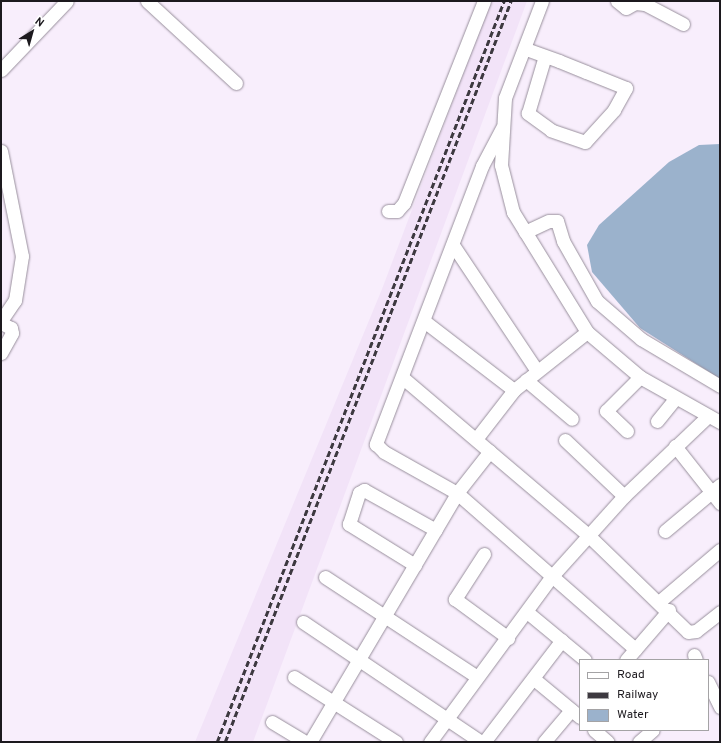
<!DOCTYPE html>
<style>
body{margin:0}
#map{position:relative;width:721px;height:743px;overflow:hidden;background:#f8eefc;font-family:Overpass,sans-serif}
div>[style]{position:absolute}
.built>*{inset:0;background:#f2e3f8}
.water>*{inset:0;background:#9bb2cc}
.roads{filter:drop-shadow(0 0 1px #988f9c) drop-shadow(0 0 1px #988f9c)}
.minor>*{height:13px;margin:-6.5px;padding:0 6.5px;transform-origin:6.5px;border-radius:6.5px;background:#fff}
.rail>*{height:2.5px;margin-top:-1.25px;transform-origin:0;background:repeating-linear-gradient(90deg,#3d3940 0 6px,transparent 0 9px)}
span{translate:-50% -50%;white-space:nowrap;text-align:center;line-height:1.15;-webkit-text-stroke:3.5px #fff;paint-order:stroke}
.frame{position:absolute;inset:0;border:2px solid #1c191e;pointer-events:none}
.legend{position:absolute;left:579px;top:659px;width:130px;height:72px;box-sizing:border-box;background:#fff;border:1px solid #a4a3a5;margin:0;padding:5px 7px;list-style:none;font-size:12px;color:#1c191e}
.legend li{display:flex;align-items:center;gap:8px;height:20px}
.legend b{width:20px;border:1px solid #a4a3a5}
.north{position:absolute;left:12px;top:12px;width:40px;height:40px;-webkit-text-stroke:3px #fff;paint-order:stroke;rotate:37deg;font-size:11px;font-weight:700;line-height:16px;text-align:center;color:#1c191e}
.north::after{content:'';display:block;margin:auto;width:14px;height:18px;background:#1c191e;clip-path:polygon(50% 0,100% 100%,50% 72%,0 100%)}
</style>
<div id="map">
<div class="built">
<i style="clip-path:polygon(491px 1px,527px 1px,253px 742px,195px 742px,382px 289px)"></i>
</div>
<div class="water">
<i style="clip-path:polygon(720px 144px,720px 379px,640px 328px,592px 272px,587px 245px,599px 225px,669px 162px,699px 145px)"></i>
</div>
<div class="roads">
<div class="minor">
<i style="left:147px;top:1px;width:121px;rotate:42.7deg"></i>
<i style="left:542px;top:1px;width:104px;rotate:110.9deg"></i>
<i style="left:505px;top:98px;width:67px;rotate:93.4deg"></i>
<i style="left:501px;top:165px;width:49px;rotate:75.7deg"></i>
<i style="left:513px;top:212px;width:141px;rotate:58.3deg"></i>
<i style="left:587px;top:332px;width:70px;rotate:40.3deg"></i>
<i style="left:640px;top:377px;width:92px;rotate:29.4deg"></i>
<i style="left:617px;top:1px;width:11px;rotate:38deg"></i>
<i style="left:626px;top:8px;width:10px;rotate:-29deg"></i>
<i style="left:635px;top:3px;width:10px;rotate:6deg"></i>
<i style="left:645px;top:4px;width:43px;rotate:27.8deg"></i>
<i style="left:526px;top:49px;width:35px;rotate:20deg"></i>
<i style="left:559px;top:61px;width:29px;rotate:22deg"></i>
<i style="left:586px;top:72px;width:43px;rotate:21.8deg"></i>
<i style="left:626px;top:88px;width:25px;rotate:119deg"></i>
<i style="left:614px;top:110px;width:43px;rotate:132.2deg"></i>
<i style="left:585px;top:142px;width:36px;rotate:-161deg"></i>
<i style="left:551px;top:130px;width:29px;rotate:-144deg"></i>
<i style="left:528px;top:113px;width:59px;rotate:-73.4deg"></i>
<i style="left:1px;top:70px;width:95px;rotate:-46.3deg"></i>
<i style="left:502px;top:128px;width:43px;rotate:117.8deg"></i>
<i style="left:482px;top:166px;width:298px;rotate:110.9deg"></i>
<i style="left:376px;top:444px;width:11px;rotate:45deg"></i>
<i style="left:384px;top:452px;width:84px;rotate:29.3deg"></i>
<i style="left:457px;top:493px;width:237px;rotate:41.2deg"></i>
<i style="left:1px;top:151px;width:107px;rotate:78.7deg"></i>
<i style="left:22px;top:256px;width:45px;rotate:99deg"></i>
<i style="left:15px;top:300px;width:25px;rotate:124deg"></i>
<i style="left:388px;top:211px;width:9px"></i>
<i style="left:397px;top:211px;width:11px;rotate:-49deg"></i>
<i style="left:404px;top:203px;width:217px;rotate:-68.4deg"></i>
<i style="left:525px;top:232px;width:26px;rotate:-25deg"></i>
<i style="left:549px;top:221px;width:8px"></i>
<i style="left:557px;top:221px;width:21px;rotate:73deg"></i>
<i style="left:563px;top:241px;width:69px;rotate:60.5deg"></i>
<i style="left:597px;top:301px;width:58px;rotate:40.8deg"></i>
<i style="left:641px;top:339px;width:92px;rotate:30.7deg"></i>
<i style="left:453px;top:245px;width:151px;rotate:56.3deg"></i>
<i style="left:424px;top:321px;width:113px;rotate:37.5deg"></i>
<i style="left:1px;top:323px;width:11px;rotate:27deg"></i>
<i style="left:11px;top:328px;width:5px;rotate:79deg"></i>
<i style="left:12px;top:333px;width:23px;rotate:119deg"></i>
<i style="left:403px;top:378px;width:243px;rotate:40.3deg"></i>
<i style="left:588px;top:535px;width:139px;rotate:44.1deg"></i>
<i style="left:688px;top:632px;width:8px;rotate:-7deg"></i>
<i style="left:696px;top:631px;width:31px;rotate:-38deg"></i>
<i style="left:526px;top:380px;width:60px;rotate:40.3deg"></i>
<i style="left:657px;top:421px;width:28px;rotate:-51deg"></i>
<i style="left:627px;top:431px;width:29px;rotate:-136deg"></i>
<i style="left:606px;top:411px;width:48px;rotate:-45deg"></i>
<i style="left:476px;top:439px;width:62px;rotate:-52.2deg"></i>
<i style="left:514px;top:390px;width:93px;rotate:-38.5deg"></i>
<i style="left:565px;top:440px;width:81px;rotate:43.5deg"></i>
<i style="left:675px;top:446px;width:73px;rotate:51.7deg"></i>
<i style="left:665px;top:531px;width:72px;rotate:-39.9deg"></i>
<i style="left:484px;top:554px;width:54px;rotate:122.8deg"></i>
<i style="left:455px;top:599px;width:66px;rotate:36.3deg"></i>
<i style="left:415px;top:565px;width:78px;rotate:-148.2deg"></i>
<i style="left:349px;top:524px;width:33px;rotate:-72deg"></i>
<i style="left:359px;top:493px;width:6px;rotate:-31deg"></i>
<i style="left:364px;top:490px;width:82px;rotate:29.1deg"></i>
<i style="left:325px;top:577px;width:182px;rotate:33.3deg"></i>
<i style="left:660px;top:601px;width:79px;rotate:-40.4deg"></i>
<i style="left:527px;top:612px;width:75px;rotate:39.6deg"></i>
<i style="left:303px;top:622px;width:215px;rotate:34deg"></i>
<i style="left:694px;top:655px;width:5px;rotate:68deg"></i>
<i style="left:626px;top:660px;width:66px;rotate:-49.3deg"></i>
<i style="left:294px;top:677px;width:121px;rotate:32.5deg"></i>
<i style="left:534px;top:679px;width:60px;rotate:39.6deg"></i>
<i style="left:708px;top:682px;width:28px;rotate:64deg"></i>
<i style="left:272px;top:722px;width:39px;rotate:31deg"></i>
<i style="left:594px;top:730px;width:18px;rotate:41deg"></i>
<i style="left:310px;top:742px;width:289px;rotate:-59.4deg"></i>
<i style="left:457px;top:493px;width:53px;rotate:-51.8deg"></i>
<i style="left:430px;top:742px;width:206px;rotate:-53.7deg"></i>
<i style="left:552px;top:576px;width:108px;rotate:-48deg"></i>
<i style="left:624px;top:496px;width:116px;rotate:-43.6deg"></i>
<i style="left:484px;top:742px;width:128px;rotate:-52.6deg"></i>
<i style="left:544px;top:742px;width:42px;rotate:-49.8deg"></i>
<i style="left:639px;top:742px;width:18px;rotate:-41deg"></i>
</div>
</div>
<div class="rail">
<i style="left:217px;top:742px;width:795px;rotate:-68.83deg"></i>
<i style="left:225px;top:742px;width:794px;rotate:-68.9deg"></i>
</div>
<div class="frame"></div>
<ul class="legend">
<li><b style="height:5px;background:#fff"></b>Road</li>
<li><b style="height:5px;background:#3d3940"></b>Railway</li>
<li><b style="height:11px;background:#9bb2cc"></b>Water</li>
</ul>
<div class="north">N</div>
</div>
